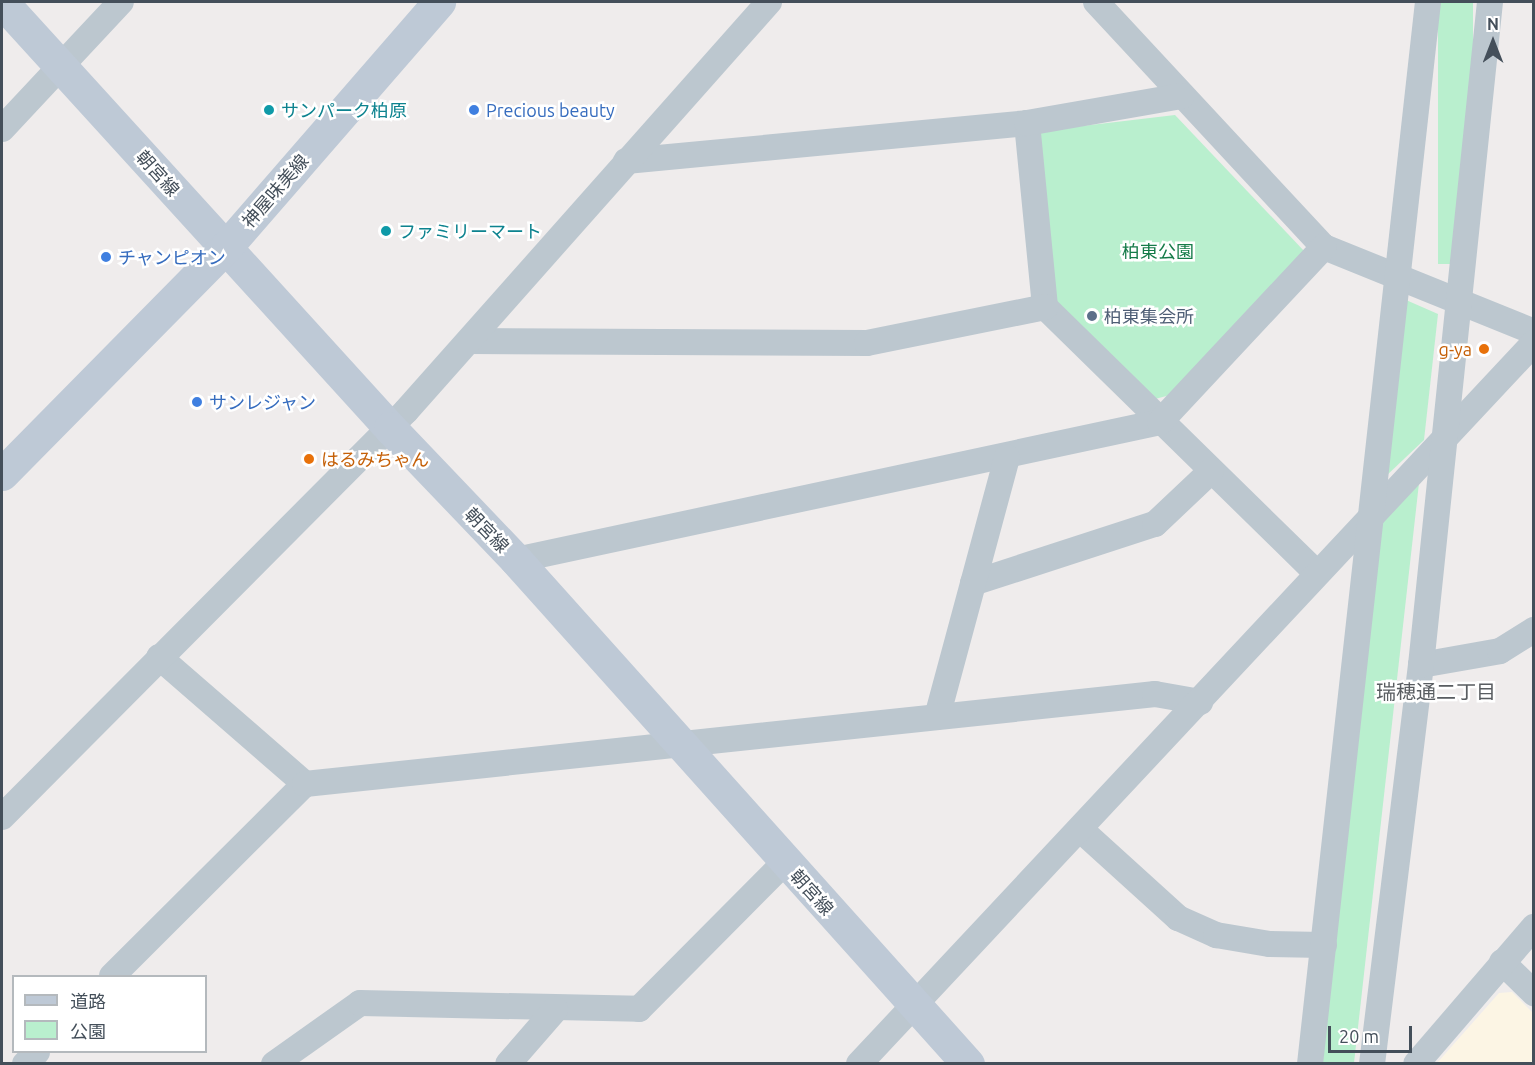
<!DOCTYPE html>
<meta charset="utf-8">
<style>
body{margin:0}
#map{position:relative;width:1535px;height:1065px;overflow:hidden;background:#efecec;font-family:Ubuntu,"Noto Sans JP",sans-serif}
div>[style]{position:absolute}
.commercial>*{inset:0;background:#fcf5e4}
.green>*{inset:0;background:#b9efce;transform-origin:0 0}
.street>*{height:26px;margin:-13px;padding:0 13px;transform-origin:13px;border-radius:13px;background:#bcc7cf}
.secondary>*{height:33px;margin:-16.5px;padding:0 16.5px;transform-origin:16.5px;border-radius:16.5px;background:#bec9d6}
.dots>*{width:16px;height:16px;translate:-50% -50%;box-sizing:border-box;border:3px solid #fff;border-radius:50%}
span{translate:-50% -50%;white-space:nowrap;text-align:center;line-height:1.15;-webkit-text-stroke:5px #fff;paint-order:stroke}
.culture-label{font-size:18px;color:#0d838f}
.left{translate:0 -50%;text-align:left}
.shop-label{font-size:18px;color:#366cbe}
.street-label{font-size:18px;color:#444f5a}
.park-label{font-size:18px;color:#157b49}
.service-label{font-size:18px;color:#4e5e75}
.food-label{font-size:18px;color:#c56008}
.right{translate:-100% -50%;text-align:right}
.neighbourhood-label{font-size:20px;color:#595d61}
.frame{position:absolute;inset:0;border:3px solid #444f5a;pointer-events:none}
.legend{position:absolute;left:12px;top:975px;width:195px;height:78px;box-sizing:border-box;background:#fff;border:2px solid #b4b9bd;margin:0;padding:8px 10px;list-style:none;font-size:18px;color:#444f5a}
.legend li{display:flex;align-items:center;gap:12px;height:30px}
.legend b{width:30px;border:2px solid #b4b9bd}
.north{position:absolute;left:1463px;top:12px;width:60px;height:60px;-webkit-text-stroke:4px #fff;paint-order:stroke;rotate:0deg;font-size:16px;font-weight:700;line-height:24px;text-align:center;color:#444f5a}
.north::after{content:'';display:block;margin:auto;width:21px;height:27px;background:#444f5a;clip-path:polygon(50% 0,100% 100%,50% 72%,0 100%)}
.scale{position:absolute;left:1328px;top:1026px;width:84px;height:27px;box-sizing:border-box;border:3px solid #444f5a;border-top:0;padding-left:8px;font-size:18px;line-height:21px;white-space:nowrap;color:#444f5a;-webkit-text-stroke:4px #fff;paint-order:stroke}
</style>
<div id="map">
<div class="commercial">
<i style="clip-path:polygon(1512px 992px,1533px 1013px,1533px 1063px,1437px 1063px,1499px 993px)"></i>
</div>
<div class="green">
<i style="left:1438px;top:2px;width:35px;height:262px"></i>
<i style="clip-path:polygon(1175px 115px,1305px 252px,1174px 394px,1155px 399px,1056px 301px,1040px 131px)"></i>
<i style="clip-path:polygon(1406px 300px,1438px 314px,1424px 440px,1385px 477px)"></i>
<i style="clip-path:polygon(1419px 483px,1354px 1063px,1321px 1064px,1378px 524px)"></i>
</div>
<div class="street">
<i style="left:1096px;top:2px;width:335px;rotate:47.1deg"></i>
<i style="left:1324px;top:247px;width:227px;rotate:22deg"></i>
<i style="left:1027px;top:123px;width:185px;rotate:84.4deg"></i>
<i style="left:1045px;top:307px;width:380px;rotate:44.4deg"></i>
<i style="left:2px;top:129px;width:174px;rotate:-46.9deg"></i>
<i style="left:626px;top:161px;width:403px;rotate:-5.4deg"></i>
<i style="left:1027px;top:123px;width:157px;rotate:-9.9deg"></i>
<i style="left:470px;top:341px;width:397px;rotate:0.3deg"></i>
<i style="left:867px;top:343px;width:182px;rotate:-11.4deg"></i>
<i style="left:516px;top:560px;width:659px;rotate:-12.09deg"></i>
<i style="left:1160px;top:422px;width:240px;rotate:-46.9deg"></i>
<i style="left:973px;top:583px;width:191px;rotate:-18deg"></i>
<i style="left:1155px;top:524px;width:77px;rotate:-43.4deg"></i>
<i style="left:159px;top:657px;width:194px;rotate:41deg"></i>
<i style="left:1421px;top:665px;width:80px;rotate:-10deg"></i>
<i style="left:1500px;top:651px;width:40px;rotate:-32deg"></i>
<i style="left:937px;top:717px;width:269px;rotate:-74.9deg"></i>
<i style="left:2px;top:817px;width:573px;rotate:-45.14deg"></i>
<i style="left:406px;top:411px;width:547px;rotate:-48.41deg"></i>
<i style="left:1081px;top:830px;width:131px;rotate:42.2deg"></i>
<i style="left:1178px;top:918px;width:42px;rotate:24.1deg"></i>
<i style="left:1216px;top:935px;width:55px;rotate:9.5deg"></i>
<i style="left:1270px;top:944px;width:54px;rotate:1.1deg"></i>
<i style="left:1502px;top:962px;width:45px;rotate:44.1deg"></i>
<i style="left:112px;top:976px;width:272px;rotate:-44.9deg"></i>
<i style="left:305px;top:784px;width:855px;rotate:-6.04deg"></i>
<i style="left:1155px;top:694px;width:46px;rotate:10.1deg"></i>
<i style="left:25px;top:1064px;width:17px;rotate:-45deg"></i>
<i style="left:274px;top:1064px;width:105px;rotate:-35.3deg"></i>
<i style="left:360px;top:1003px;width:279px;rotate:1.2deg"></i>
<i style="left:639px;top:1009px;width:207px;rotate:-45.2deg"></i>
<i style="left:508px;top:1064px;width:72px;rotate:-49deg"></i>
<i style="left:859px;top:1064px;width:988px;rotate:-46.89deg"></i>
<i style="left:1310px;top:1064px;width:1069px;rotate:-83.66deg"></i>
<i style="left:1372px;top:1064px;width:402px;rotate:-83deg"></i>
<i style="left:1421px;top:665px;width:667px;rotate:-84.06deg"></i>
<i style="left:1416px;top:1064px;width:181px;rotate:-49.3deg"></i>
</div>
<div class="secondary">
<i style="left:2px;top:2px;width:576px;rotate:47.67deg"></i>
<i style="left:390px;top:428px;width:182px;rotate:46.3deg"></i>
<i style="left:516px;top:560px;width:677px;rotate:48.11deg"></i>
<i style="left:2px;top:474px;width:319px;rotate:-45.4deg"></i>
<i style="left:226px;top:247px;width:325px;rotate:-49deg"></i>
</div>
<div class="dots">
<i style="left:269px;top:110px;background:#0f9aa8"></i>
<i style="left:474px;top:110px;background:#3f7fe0"></i>
<i style="left:386px;top:231px;background:#0f9aa8"></i>
<i style="left:106px;top:257px;background:#3f7fe0"></i>
<i style="left:1092px;top:316px;background:#5c6f8a"></i>
<i style="left:1484px;top:349px;background:#e8710a"></i>
<i style="left:197px;top:402px;background:#3f7fe0"></i>
<i style="left:309px;top:459px;background:#e8710a"></i>
</div>
<div class="culture-label">
<span class="left" style="left:281px;top:110px">サンパーク柏原</span>
<span class="left" style="left:398px;top:231px">ファミリーマート</span>
</div>
<div class="shop-label">
<span class="left" style="left:486px;top:110px">Precious beauty</span>
<span class="left" style="left:118px;top:257px">チャンピオン</span>
<span class="left" style="left:209px;top:402px">サンレジャン</span>
</div>
<div class="street-label">
<span style="left:158px;top:173px;rotate:48deg">朝宮線</span>
<span style="left:275px;top:191px;rotate:-49deg">神屋味美線</span>
<span style="left:487px;top:530px;rotate:46deg">朝宮線</span>
<span style="left:812px;top:892px;rotate:48deg">朝宮線</span>
</div>
<div class="park-label">
<span style="left:1158px;top:251px">柏東公園</span>
</div>
<div class="service-label">
<span class="left" style="left:1104px;top:316px">柏東集会所</span>
</div>
<div class="food-label">
<span class="right" style="left:1472px;top:349px">g-ya</span>
<span class="left" style="left:321px;top:459px">はるみちゃん</span>
</div>
<div class="neighbourhood-label">
<span style="left:1436px;top:691px">瑞穂通二丁目</span>
</div>
<div class="frame"></div>
<ul class="legend">
<li><b style="height:8px;background:#bec9d6"></b>道路</li>
<li><b style="height:16px;background:#b9efce"></b>公園</li>
</ul>
<div class="north">N</div>
<div class="scale">20 m</div>
</div>
